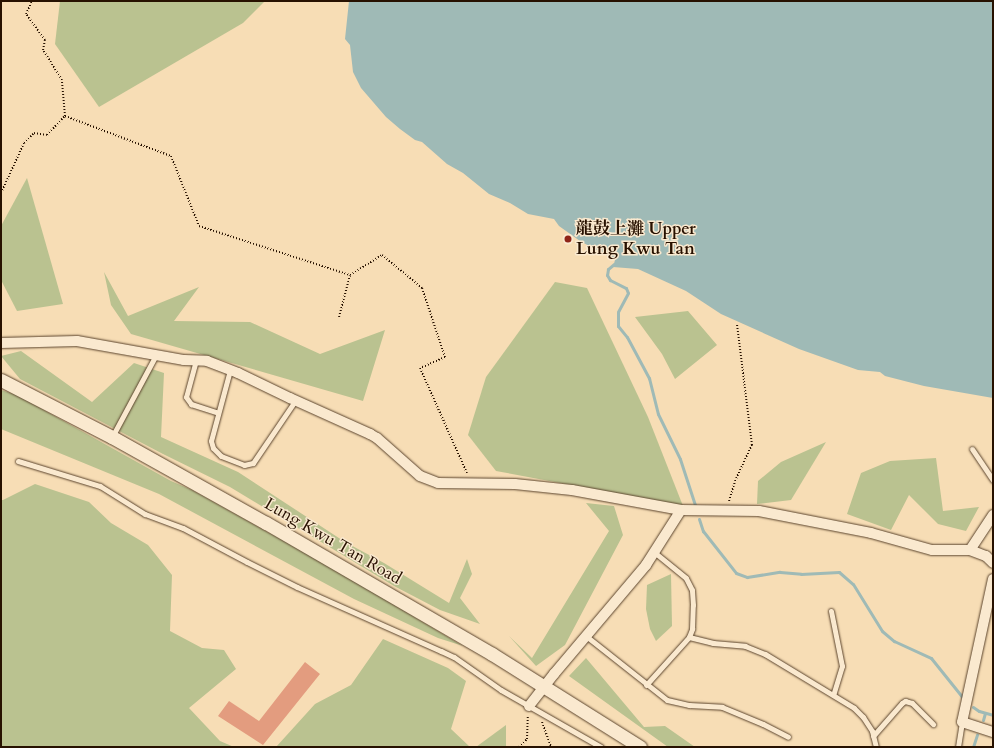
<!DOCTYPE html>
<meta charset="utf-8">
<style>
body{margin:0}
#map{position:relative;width:994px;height:748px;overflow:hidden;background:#f7ddb5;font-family:Cardo,"Noto Serif TC",serif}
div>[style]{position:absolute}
.green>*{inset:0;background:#bac290}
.water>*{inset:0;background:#9fbab6}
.stream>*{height:3px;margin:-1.5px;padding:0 1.5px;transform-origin:1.5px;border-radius:1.5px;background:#9fbab6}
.building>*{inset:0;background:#e39c7f}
.path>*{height:2px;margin-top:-1px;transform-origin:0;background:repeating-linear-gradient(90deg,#271100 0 1px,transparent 0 3px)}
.roads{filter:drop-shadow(0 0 1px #5b442d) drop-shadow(0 0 1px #5b442d)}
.service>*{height:5px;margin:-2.5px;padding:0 2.5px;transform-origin:2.5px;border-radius:2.5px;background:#fae9cf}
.minor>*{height:10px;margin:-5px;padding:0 5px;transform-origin:5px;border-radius:5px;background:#fae9cf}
.tertiary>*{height:13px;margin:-6.5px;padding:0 6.5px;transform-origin:6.5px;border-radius:6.5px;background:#fae9cf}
.dots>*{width:11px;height:11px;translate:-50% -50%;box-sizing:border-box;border:2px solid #fae9cf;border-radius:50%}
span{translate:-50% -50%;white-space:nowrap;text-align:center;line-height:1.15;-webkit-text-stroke:3px #fae9cf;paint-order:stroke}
.poi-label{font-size:17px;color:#271100;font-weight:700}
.left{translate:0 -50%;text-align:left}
.street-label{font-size:17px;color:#271100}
.frame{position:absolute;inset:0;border:2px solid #271100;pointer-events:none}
</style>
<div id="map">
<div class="green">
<i style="clip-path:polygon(60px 1px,265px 1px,243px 23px,99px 107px,55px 44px)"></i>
<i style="clip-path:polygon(27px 178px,63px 304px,17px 311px,1px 280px,1px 226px)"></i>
<i style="clip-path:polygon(104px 272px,128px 316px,199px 287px,174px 321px,250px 322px,320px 354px,385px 330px,363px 401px,131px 334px,111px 305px)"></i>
<i style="clip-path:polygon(555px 282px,587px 288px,648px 417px,683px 506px,496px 471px,468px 435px,486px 377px)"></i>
<i style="clip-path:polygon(688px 311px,717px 345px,675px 379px,662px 354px,635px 317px)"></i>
<i style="clip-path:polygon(21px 351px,92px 402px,134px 363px,164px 373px,161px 437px,238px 472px,345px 542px,384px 563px,449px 603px,467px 559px,472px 574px,460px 598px,480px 624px,440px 610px,394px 586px,230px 487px,163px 454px,20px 379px,1px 356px)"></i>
<i style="clip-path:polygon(1px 390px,17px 395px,171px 481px,192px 490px,329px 566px,463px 646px,438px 638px,354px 599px,159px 494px,1px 429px)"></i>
<i style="clip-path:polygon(826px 442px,791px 500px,757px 504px,758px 481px,781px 462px)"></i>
<i style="clip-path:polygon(936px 458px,943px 511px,979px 507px,966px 531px,938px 524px,909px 495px,891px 530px,847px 514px,861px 473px,890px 461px)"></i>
<i style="clip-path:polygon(35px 484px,89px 502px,111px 523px,148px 545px,172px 575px,170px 631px,202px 648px,224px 650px,236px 669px,189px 708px,220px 741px,234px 747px,1px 747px,1px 500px,3px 500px)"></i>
<i style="clip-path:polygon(586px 503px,614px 506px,623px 535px,565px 645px,536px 666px,509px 636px,532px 658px,609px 531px)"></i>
<i style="clip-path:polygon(671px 574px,672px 626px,656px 641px,650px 629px,646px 609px,647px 585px)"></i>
<i style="clip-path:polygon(383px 639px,448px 668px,466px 681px,451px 729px,470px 747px,276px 747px,315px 704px,351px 685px)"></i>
<i style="clip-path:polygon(586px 658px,644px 727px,665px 726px,695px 747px,668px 747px,569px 676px)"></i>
<i style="clip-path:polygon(506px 725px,506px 747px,476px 747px)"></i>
</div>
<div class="water">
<i style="clip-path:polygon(349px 1px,993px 1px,993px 398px,924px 386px,885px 376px,880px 372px,858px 370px,799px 349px,721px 314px,686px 291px,638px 269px,613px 267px,615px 260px,580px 241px,559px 226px,554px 219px,528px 214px,510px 203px,489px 194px,463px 173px,447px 164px,422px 142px,415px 140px,400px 129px,386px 117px,361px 88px,353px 72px,350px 45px,345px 39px)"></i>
</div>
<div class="stream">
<i style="left:614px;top:264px;width:8px;rotate:140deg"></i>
<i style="left:608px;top:269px;width:6px;rotate:99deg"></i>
<i style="left:607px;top:275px;width:6px;rotate:59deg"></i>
<i style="left:610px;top:280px;width:18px;rotate:27deg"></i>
<i style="left:626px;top:288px;width:5px;rotate:68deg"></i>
<i style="left:628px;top:293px;width:21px;rotate:118deg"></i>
<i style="left:618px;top:312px;width:14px;rotate:90deg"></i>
<i style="left:618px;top:326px;width:14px;rotate:51deg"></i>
<i style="left:627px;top:337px;width:47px;rotate:61.8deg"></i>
<i style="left:649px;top:378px;width:37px;rotate:76deg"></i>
<i style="left:658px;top:414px;width:50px;rotate:63.9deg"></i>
<i style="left:680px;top:459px;width:52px;rotate:71.9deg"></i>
<i style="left:699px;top:519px;width:13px;rotate:72deg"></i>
<i style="left:703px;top:531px;width:53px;rotate:51.8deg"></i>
<i style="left:736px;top:573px;width:12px;rotate:20deg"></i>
<i style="left:747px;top:577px;width:33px;rotate:-9deg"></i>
<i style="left:780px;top:572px;width:21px;rotate:5deg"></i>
<i style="left:801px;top:574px;width:38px;rotate:-3deg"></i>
<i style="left:839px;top:572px;width:18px;rotate:41deg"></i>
<i style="left:853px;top:584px;width:55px;rotate:58.3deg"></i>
<i style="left:882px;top:631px;width:16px;rotate:40deg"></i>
<i style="left:894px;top:641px;width:41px;rotate:24.7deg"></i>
<i style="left:931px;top:658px;width:51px;rotate:51.3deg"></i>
<i style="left:973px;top:707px;width:7px;rotate:34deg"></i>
<i style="left:979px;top:711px;width:15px;rotate:16deg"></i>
<i style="left:983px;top:720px;width:7px;rotate:-74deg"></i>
<i style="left:973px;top:747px;width:13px;rotate:-72deg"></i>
</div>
<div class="building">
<i style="clip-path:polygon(305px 662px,320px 674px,263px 745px,218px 716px,229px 701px,259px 721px)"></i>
</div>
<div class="path">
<i style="left:65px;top:116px;width:113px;rotate:20.7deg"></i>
<i style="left:171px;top:156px;width:75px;rotate:68.2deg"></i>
<i style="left:199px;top:226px;width:159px;rotate:18deg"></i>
<i style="left:350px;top:275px;width:38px;rotate:-32deg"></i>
<i style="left:382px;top:255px;width:52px;rotate:39.5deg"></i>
<i style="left:422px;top:288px;width:73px;rotate:71.6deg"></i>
<i style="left:445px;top:357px;width:27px;rotate:156deg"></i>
<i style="left:420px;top:368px;width:115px;rotate:65.9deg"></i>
<i style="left:1px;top:193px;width:55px;rotate:-65.3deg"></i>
<i style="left:24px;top:143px;width:14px;rotate:-45deg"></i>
<i style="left:34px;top:133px;width:13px;rotate:9deg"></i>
<i style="left:47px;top:135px;width:26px;rotate:-47deg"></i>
<i style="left:65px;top:116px;width:36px;rotate:-95deg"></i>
<i style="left:62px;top:80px;width:36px;rotate:-122deg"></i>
<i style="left:43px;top:50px;width:10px;rotate:-79deg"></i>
<i style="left:45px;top:40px;width:32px;rotate:-126deg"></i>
<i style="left:26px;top:14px;width:14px;rotate:-65deg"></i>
<i style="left:339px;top:317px;width:43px;rotate:-75.3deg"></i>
<i style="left:729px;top:501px;width:21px;rotate:-73deg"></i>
<i style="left:735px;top:481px;width:40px;rotate:-65deg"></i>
<i style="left:752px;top:445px;width:122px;rotate:-97.1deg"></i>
<i style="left:542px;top:722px;width:27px;rotate:70deg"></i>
<i style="left:519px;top:747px;width:11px;rotate:-45deg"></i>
<i style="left:527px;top:739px;width:24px;rotate:-88deg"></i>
</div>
<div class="roads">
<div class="service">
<i style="left:196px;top:360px;width:38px;rotate:105deg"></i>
<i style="left:186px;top:397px;width:9px;rotate:54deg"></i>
<i style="left:191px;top:404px;width:28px;rotate:18deg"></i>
<i style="left:230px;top:370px;width:73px;rotate:105deg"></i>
<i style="left:211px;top:441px;width:7px;rotate:74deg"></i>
<i style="left:213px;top:448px;width:11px;rotate:45deg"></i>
<i style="left:221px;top:456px;width:25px;rotate:21deg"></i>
<i style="left:244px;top:465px;width:9px;rotate:-13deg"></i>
<i style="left:253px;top:463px;width:75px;rotate:-55.9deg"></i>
<i style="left:112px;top:437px;width:93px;rotate:-61.8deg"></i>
<i style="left:972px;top:449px;width:37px;rotate:56deg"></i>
<i style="left:18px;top:461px;width:86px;rotate:17deg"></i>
<i style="left:100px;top:486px;width:53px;rotate:31.9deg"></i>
<i style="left:145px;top:514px;width:40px;rotate:20.2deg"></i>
<i style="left:183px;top:528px;width:72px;rotate:28deg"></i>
<i style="left:247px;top:562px;width:56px;rotate:26.6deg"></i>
<i style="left:297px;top:587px;width:158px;rotate:24deg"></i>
<i style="left:441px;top:651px;width:14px;rotate:25deg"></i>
<i style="left:454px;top:657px;width:57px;rotate:35.1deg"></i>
<i style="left:501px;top:690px;width:115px;rotate:29.7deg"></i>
<i style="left:831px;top:611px;width:56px;rotate:78.7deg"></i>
<i style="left:842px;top:666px;width:30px;rotate:107deg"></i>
<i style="left:586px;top:636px;width:103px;rotate:38.3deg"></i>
<i style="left:667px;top:700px;width:23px;rotate:13deg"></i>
<i style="left:689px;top:705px;width:33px;rotate:3deg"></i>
<i style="left:722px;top:707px;width:44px;rotate:22.5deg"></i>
<i style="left:763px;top:724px;width:28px;rotate:27deg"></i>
<i style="left:689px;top:637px;width:25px;rotate:14deg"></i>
<i style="left:713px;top:643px;width:32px;rotate:5deg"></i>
<i style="left:745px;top:646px;width:22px;rotate:22deg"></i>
<i style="left:765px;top:654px;width:104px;rotate:31.2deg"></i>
<i style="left:854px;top:708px;width:13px;rotate:45deg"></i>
<i style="left:863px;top:717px;width:17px;rotate:57deg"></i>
<i style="left:872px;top:731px;width:16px;rotate:76deg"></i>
<i style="left:646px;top:685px;width:64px;rotate:-48.1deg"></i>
<i style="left:689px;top:637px;width:9px;rotate:-69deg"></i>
<i style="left:692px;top:629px;width:24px;rotate:-88deg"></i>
<i style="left:693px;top:605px;width:15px;rotate:-94deg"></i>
<i style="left:692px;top:590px;width:13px;rotate:-117deg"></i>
<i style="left:686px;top:578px;width:41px;rotate:-140.9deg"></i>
<i style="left:873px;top:736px;width:44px;rotate:-48.7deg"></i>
<i style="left:902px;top:703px;width:4px;rotate:-34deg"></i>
<i style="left:905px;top:701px;width:7px;rotate:16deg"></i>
<i style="left:912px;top:703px;width:30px;rotate:45deg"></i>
<i style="left:958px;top:747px;width:25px;rotate:-81deg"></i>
</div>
<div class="minor">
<i style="left:1px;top:343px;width:76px;rotate:-1.5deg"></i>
<i style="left:77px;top:341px;width:109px;rotate:10.1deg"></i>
<i style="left:184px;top:360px;width:23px;rotate:2deg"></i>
<i style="left:207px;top:361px;width:33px;rotate:21deg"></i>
<i style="left:238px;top:373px;width:58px;rotate:25.7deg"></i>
<i style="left:290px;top:398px;width:88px;rotate:24.2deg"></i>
<i style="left:370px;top:434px;width:8px;rotate:30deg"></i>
<i style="left:377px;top:438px;width:57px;rotate:41.5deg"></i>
<i style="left:420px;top:476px;width:19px;rotate:21deg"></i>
<i style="left:438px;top:483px;width:77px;rotate:0.7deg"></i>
<i style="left:515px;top:484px;width:57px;rotate:6deg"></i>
<i style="left:572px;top:490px;width:111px;rotate:10.4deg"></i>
<i style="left:681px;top:510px;width:78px;rotate:0.7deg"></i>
<i style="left:759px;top:511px;width:114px;rotate:11.1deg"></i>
<i style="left:871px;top:533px;width:63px;rotate:15.6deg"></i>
<i style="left:932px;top:550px;width:38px"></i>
<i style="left:970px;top:550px;width:17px;rotate:21deg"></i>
<i style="left:986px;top:556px;width:10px;rotate:45deg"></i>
<i style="left:970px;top:550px;width:42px;rotate:-56.7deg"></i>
<i style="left:993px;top:579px;width:146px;rotate:102.2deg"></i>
<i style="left:962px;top:722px;width:33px;rotate:18deg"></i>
<i style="left:529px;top:706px;width:41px;rotate:-52deg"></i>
<i style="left:554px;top:674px;width:143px;rotate:-49.8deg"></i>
<i style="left:646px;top:565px;width:65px;rotate:-57.5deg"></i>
</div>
<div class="tertiary">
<i style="left:1px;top:380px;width:125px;rotate:27.2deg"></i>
<i style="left:112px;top:437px;width:176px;rotate:29.2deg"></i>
<i style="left:266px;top:523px;width:261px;rotate:30.1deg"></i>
<i style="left:492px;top:654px;width:175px;rotate:32.1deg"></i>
</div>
</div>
<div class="dots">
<i style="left:568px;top:239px;background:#8f2418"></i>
</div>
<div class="poi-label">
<span class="left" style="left:576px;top:239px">龍鼓上灘 Upper<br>Lung Kwu Tan</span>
</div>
<div class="street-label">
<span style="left:333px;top:541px;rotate:30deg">Lung Kwu Tan Road</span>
</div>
<div class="frame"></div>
</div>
